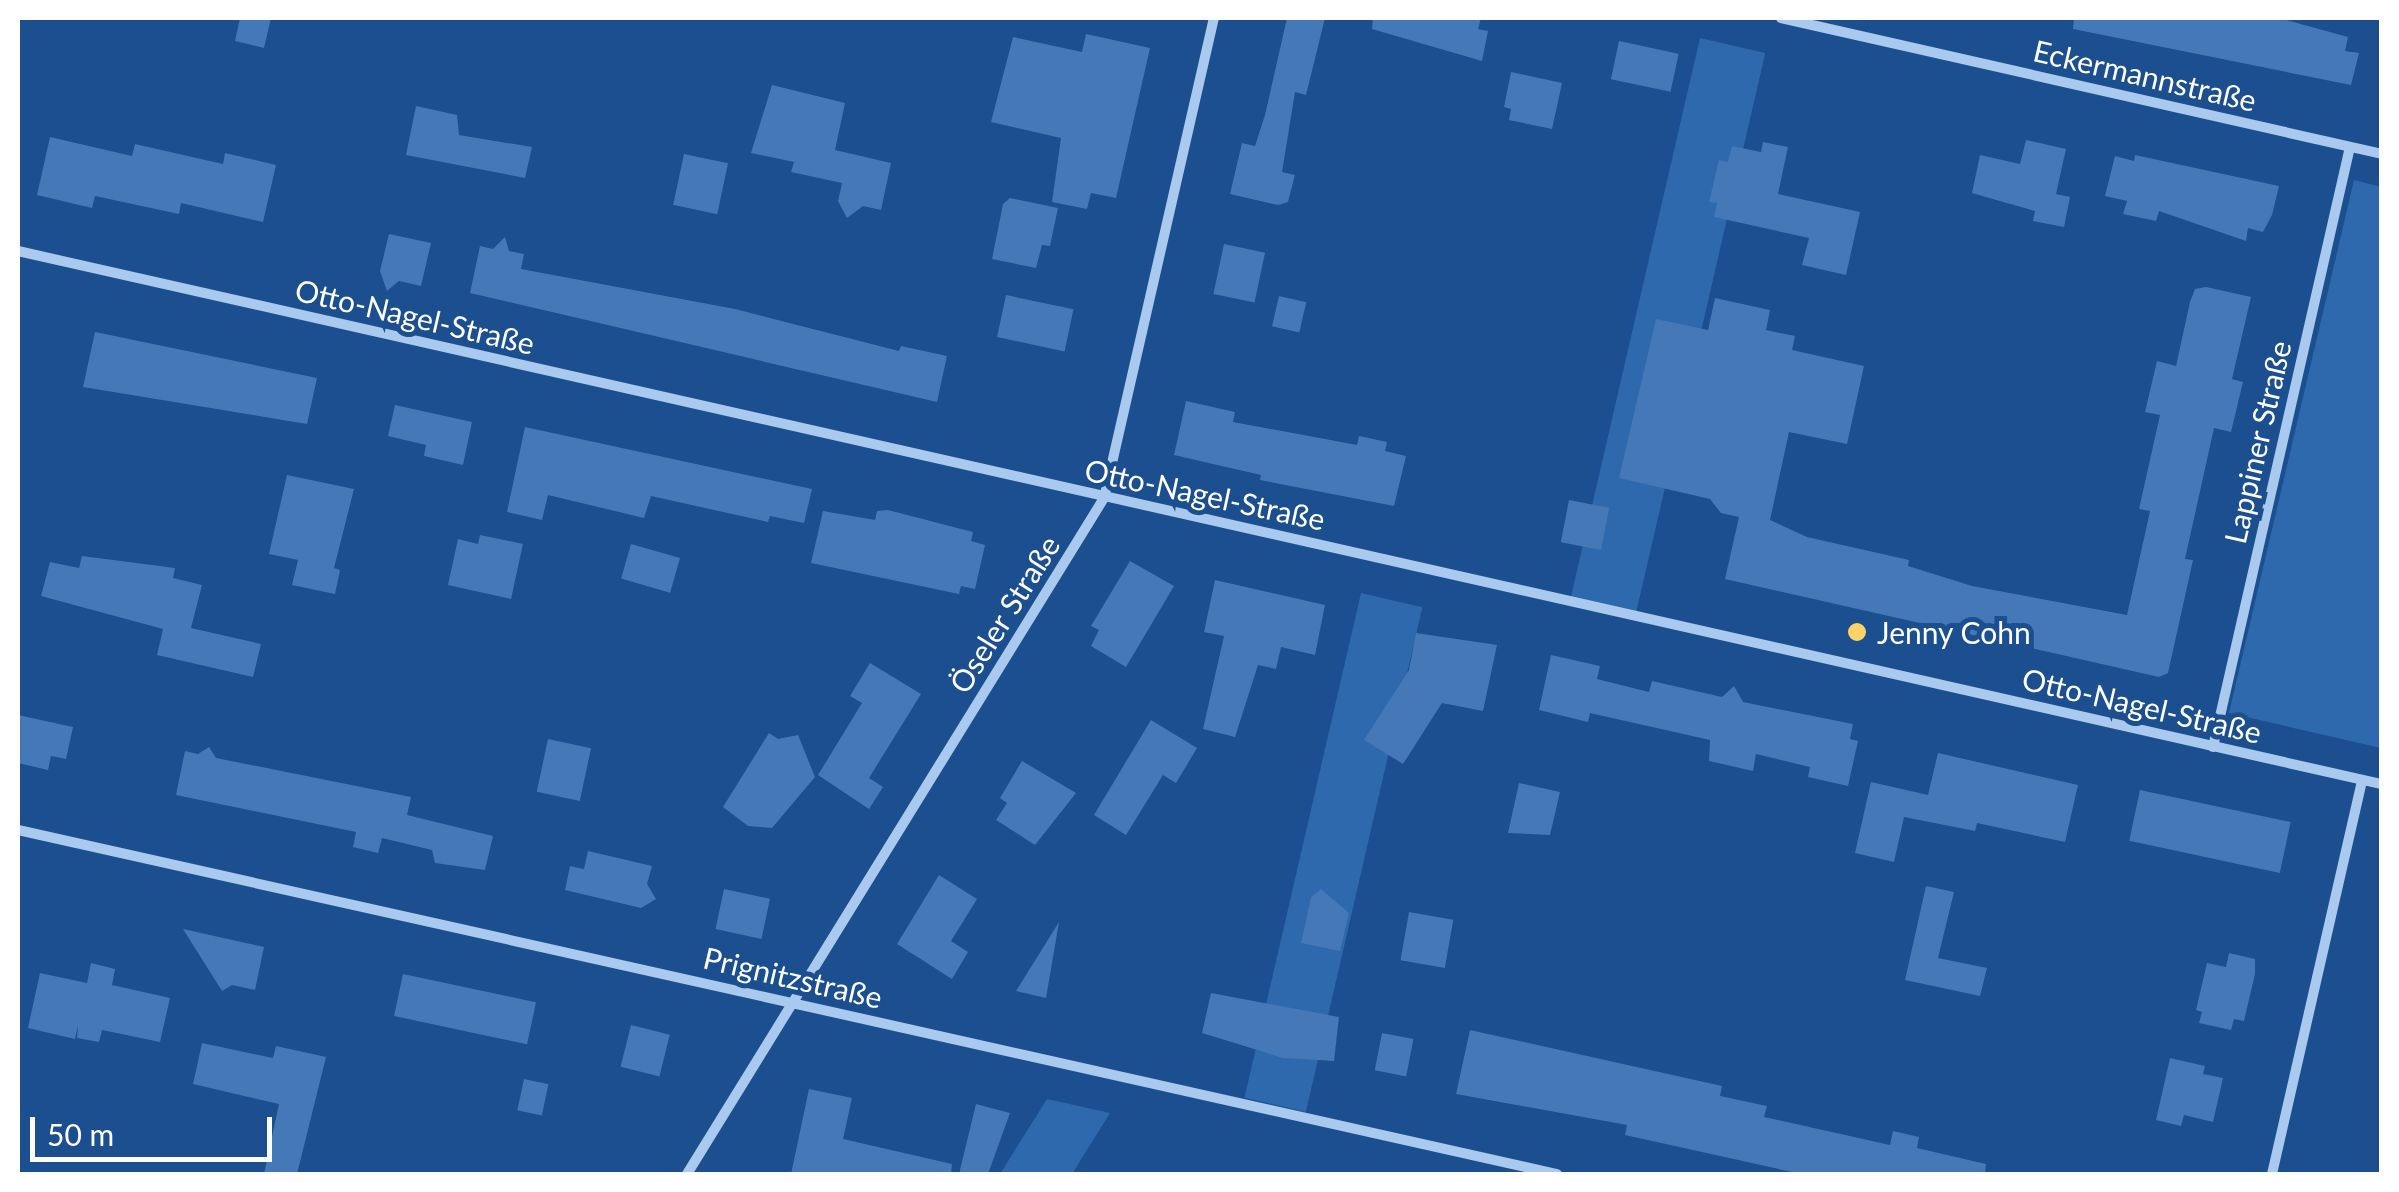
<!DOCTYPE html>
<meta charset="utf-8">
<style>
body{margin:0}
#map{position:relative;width:2399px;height:1192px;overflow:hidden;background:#1b4f8f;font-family:Lato,sans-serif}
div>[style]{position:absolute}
.green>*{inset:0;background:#2e69ad;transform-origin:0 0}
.building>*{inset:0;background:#4478b7;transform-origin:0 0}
.street>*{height:10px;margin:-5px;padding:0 5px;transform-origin:5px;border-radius:5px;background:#a9c9ee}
.dots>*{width:28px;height:28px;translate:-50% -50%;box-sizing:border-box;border:5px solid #1b4f8f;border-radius:50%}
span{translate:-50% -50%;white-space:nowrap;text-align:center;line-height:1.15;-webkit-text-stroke:10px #1b4f8f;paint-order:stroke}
.street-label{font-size:30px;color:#fff}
.poi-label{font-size:30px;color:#fff}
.left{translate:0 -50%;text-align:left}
.frame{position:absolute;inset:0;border:20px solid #fff;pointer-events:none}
.scale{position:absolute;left:30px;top:1117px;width:242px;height:45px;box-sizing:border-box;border:5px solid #fff;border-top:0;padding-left:12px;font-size:30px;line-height:35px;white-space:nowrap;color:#fff;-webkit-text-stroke:8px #1b4f8f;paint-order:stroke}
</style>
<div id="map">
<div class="green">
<i style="left:1700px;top:38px;width:67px;height:574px;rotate:13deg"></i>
<i style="clip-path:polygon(2354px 180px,2381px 187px,2381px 748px,2229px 713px)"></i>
<i style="left:1361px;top:593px;width:63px;height:518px;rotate:13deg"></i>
<i style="clip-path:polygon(1047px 1099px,1110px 1113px,1072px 1174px,1000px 1174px)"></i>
</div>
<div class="building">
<i style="clip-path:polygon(240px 18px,271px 18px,264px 48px,235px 41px)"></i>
<i style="clip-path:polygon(1287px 18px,1325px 18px,1306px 95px,1295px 92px,1282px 172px,1295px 175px,1288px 202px,1278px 205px,1230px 194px,1242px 143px,1255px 146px,1265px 115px)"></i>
<i style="clip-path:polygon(1373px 18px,1481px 18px,1478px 29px,1488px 31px,1482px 61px,1372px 29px)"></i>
<i style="clip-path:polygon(2074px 18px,2279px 18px,2348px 37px,2345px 51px,2359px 53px,2351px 85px,2073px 29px)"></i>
<i style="clip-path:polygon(1086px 34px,1150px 48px,1116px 198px,1091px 193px,1087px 209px,1052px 202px,1061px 138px,991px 122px,1013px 37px,1082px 52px)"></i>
<i style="left:1619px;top:41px;width:61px;height:39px;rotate:12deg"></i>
<i style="clip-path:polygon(1511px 72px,1562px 83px,1552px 129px,1509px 120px,1511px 109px,1504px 107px)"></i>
<i style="clip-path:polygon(772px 85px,845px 103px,835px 150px,891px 163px,881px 210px,863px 206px,847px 218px,838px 201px,842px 183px,791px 172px,794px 162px,751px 153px)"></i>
<i style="clip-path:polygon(416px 106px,457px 115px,459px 135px,532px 147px,525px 178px,406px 155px)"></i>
<i style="clip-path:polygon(50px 137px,132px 156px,135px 144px,223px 164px,225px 153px,276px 165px,263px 222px,181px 203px,179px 214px,95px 196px,92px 208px,37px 195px)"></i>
<i style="clip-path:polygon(2026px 140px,2066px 149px,2056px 194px,2070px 197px,2064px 227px,2033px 221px,2035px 211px,1972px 193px,1980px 155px,2020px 164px)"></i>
<i style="clip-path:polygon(1763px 142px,1788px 147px,1778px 194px,1860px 212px,1846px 275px,1802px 265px,1809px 238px,1714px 217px,1717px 203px,1709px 202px,1719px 160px,1728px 162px,1732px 146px,1761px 152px)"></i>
<i style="left:684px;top:154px;width:45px;height:52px;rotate:12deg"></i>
<i style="clip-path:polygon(2135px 155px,2279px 186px,2272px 215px,2263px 232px,2248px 228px,2246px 241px,2159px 211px,2156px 221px,2123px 214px,2127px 201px,2105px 196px,2115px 156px,2134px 161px)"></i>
<i style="clip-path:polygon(1010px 198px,1058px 208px,1050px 246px,1042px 245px,1036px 268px,992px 259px,1003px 204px)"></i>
<i style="clip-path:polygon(389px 234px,431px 243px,421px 286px,399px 281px,387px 291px,380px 271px)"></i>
<i style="clip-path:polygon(505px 237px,509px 251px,524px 254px,521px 269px,735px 309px,899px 351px,901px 346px,947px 356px,937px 402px,470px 293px,480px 246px,493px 249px)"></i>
<i style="left:1224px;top:244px;width:42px;height:51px;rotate:12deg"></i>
<i style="clip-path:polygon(2206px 287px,2251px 297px,2232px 379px,2243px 382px,2231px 432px,2214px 428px,2185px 559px,2193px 560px,2168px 673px,2159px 677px,1725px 579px,1739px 517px,1721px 513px,1710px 499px,1619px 478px,1656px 319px,1708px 330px,1715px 298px,1770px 310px,1766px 330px,1795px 336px,1792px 350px,1864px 366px,1847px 444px,1789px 432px,1770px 520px,1807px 537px,1909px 560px,1908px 566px,1972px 586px,2127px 615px,2150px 511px,2139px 509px,2160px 415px,2145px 412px,2157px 361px,2176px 366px,2190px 302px,2195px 289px)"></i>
<i style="left:1006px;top:295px;width:69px;height:43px;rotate:12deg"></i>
<i style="left:1279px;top:296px;width:28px;height:31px;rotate:13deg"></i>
<i style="clip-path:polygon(95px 332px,317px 378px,307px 424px,83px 387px)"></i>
<i style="clip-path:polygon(1186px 401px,1235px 412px,1233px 422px,1357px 445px,1359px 436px,1387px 442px,1385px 451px,1406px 456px,1394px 506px,1260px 480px,1261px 475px,1174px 455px)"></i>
<i style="clip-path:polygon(395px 405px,472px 422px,463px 465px,424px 456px,426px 445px,388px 436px)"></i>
<i style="clip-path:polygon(525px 427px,812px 489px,804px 523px,770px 516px,768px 522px,651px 496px,644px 518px,548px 495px,542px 520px,507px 512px)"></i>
<i style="clip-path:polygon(287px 475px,354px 489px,334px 568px,340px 570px,335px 594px,292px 585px,298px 560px,269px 554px)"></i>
<i style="left:1569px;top:500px;width:41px;height:43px;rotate:11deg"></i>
<i style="clip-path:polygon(888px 510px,973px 532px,971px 541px,985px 545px,975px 589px,961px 586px,959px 594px,811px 563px,823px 511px,875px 520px,877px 511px)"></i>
<i style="clip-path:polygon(480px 535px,523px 544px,511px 599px,448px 585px,458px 539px,478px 544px)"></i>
<i style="left:631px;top:544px;width:51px;height:36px;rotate:16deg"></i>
<i style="clip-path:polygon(82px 556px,175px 568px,173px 578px,202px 585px,191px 628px,261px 644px,253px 677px,157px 655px,163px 629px,41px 596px,50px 562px,79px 568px)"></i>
<i style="clip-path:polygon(1130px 561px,1174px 586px,1126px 667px,1091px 646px,1099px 630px,1091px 626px)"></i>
<i style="clip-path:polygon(1215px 580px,1325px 605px,1315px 655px,1281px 647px,1276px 669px,1258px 665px,1235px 737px,1203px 729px,1224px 636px,1204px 632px)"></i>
<i style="clip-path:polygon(1416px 633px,1497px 645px,1483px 711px,1442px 703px,1403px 764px,1364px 740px,1409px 670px)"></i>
<i style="clip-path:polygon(1551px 655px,1600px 666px,1597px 679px,1649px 692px,1652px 681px,1722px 697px,1734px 686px,1743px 702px,1853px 724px,1850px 739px,1858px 741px,1848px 786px,1808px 777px,1810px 767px,1756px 754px,1753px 771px,1709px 761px,1710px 740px,1590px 713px,1588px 722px,1539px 710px)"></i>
<i style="clip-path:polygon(870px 663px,921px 694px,869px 778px,883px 787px,869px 809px,818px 775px,862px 703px,850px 696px)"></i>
<i style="clip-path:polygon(18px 715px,73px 727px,66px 759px,51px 756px,48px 770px,18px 763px)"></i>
<i style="clip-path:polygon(1151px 720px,1197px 748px,1176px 783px,1163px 775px,1126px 835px,1094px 815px)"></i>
<i style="clip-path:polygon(769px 733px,778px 739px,798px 735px,815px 777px,772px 828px,748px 826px,723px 807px)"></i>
<i style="left:548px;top:739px;width:44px;height:54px;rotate:12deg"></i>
<i style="clip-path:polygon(209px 747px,216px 758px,411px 797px,407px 815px,493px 836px,485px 870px,435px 863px,432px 850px,382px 838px,378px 853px,353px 847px,356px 832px,176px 795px,185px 751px,198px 754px)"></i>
<i style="clip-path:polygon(1938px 753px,2078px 785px,2065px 842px,1977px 823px,1975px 831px,1904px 817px,1894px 862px,1855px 853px,1871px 782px,1928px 795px)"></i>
<i style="clip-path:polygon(1022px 761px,1076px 793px,1035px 845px,996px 820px,1007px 803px,1000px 798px)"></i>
<i style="clip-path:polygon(1519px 783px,1560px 792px,1550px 835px,1508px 833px)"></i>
<i style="left:2140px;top:790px;width:154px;height:52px;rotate:12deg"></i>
<i style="clip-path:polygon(588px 851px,652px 866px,647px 884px,656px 899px,641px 908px,565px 890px,570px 866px,584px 869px)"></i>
<i style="clip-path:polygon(939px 875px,977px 899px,951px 941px,968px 952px,952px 979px,897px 944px)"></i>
<i style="clip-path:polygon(1926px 886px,1954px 892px,1938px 958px,1987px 968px,1980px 996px,1905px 980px)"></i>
<i style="left:724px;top:889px;width:47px;height:41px;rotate:12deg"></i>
<i style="clip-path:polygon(1321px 889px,1349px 913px,1340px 951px,1301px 943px,1311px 897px)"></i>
<i style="left:1409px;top:912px;width:45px;height:49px;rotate:10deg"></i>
<i style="clip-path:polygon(1059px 922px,1046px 998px,1016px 991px)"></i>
<i style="clip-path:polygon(183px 929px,264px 947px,255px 990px,232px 985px,222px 991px)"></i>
<i style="clip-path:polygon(2229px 953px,2255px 959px,2255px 974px,2244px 1021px,2234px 1019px,2231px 1030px,2199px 1023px,2202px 1012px,2196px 1010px,2207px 963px,2226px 967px)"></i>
<i style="clip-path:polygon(91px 963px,115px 969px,112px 985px,170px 998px,160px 1042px,102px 1030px,99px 1042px,77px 1038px,78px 1025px,75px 1039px,28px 1028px,40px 973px,87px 983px)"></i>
<i style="left:403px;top:974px;width:136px;height:43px;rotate:12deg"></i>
<i style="clip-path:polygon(1211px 993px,1339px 1017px,1334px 1061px,1283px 1058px,1202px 1033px)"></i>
<i style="left:631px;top:1025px;width:40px;height:43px;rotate:14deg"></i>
<i style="clip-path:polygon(1470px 1030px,1722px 1086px,1720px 1096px,1767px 1106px,1764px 1117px,1890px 1145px,1893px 1131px,1919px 1137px,1917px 1148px,1986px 1164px,1985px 1174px,1801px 1174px,1625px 1135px,1627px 1125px,1456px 1094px)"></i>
<i style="left:1382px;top:1033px;width:32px;height:38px;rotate:11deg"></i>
<i style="clip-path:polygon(202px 1043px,273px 1058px,276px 1046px,326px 1057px,297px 1174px,264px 1174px,279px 1104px,193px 1084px)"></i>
<i style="clip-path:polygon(2170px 1058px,2205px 1066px,2203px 1074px,2223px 1078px,2213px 1122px,2184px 1115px,2181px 1126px,2156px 1120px)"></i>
<i style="left:524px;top:1079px;width:25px;height:32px;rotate:12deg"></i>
<i style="clip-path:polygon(809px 1089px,852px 1098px,843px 1139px,952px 1164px,951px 1174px,791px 1174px)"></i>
<i style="clip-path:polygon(976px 1104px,1010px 1113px,988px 1174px,959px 1174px)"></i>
</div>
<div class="street">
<i style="left:1781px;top:18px;width:616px;rotate:12.75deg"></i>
<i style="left:18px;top:251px;width:2423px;rotate:12.71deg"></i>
<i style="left:2213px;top:747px;width:615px;rotate:-77.14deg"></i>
<i style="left:18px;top:830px;width:1577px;rotate:12.6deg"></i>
<i style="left:687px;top:1174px;width:794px;rotate:-58.33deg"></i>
<i style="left:1104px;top:498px;width:492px;rotate:-77.1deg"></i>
<i style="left:2272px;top:1174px;width:404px;rotate:-77.1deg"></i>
</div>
<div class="dots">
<i style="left:1857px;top:632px;background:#ffd166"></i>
</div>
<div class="street-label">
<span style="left:2145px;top:75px;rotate:13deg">Eckermannstraße</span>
<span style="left:415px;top:316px;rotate:13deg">Otto-Nagel-Straße</span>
<span style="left:2257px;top:442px;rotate:-77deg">Lappiner Straße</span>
<span style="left:1205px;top:494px;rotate:12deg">Otto-Nagel-Straße</span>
<span style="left:1004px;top:614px;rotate:-58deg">Öseler Straße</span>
<span style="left:2142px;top:705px;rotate:13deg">Otto-Nagel-Straße</span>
<span style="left:793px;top:977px;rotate:13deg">Prignitzstraße</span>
</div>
<div class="poi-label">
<span class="left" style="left:1877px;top:632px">Jenny Cohn</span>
</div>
<div class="frame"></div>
<div class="scale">50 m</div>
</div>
